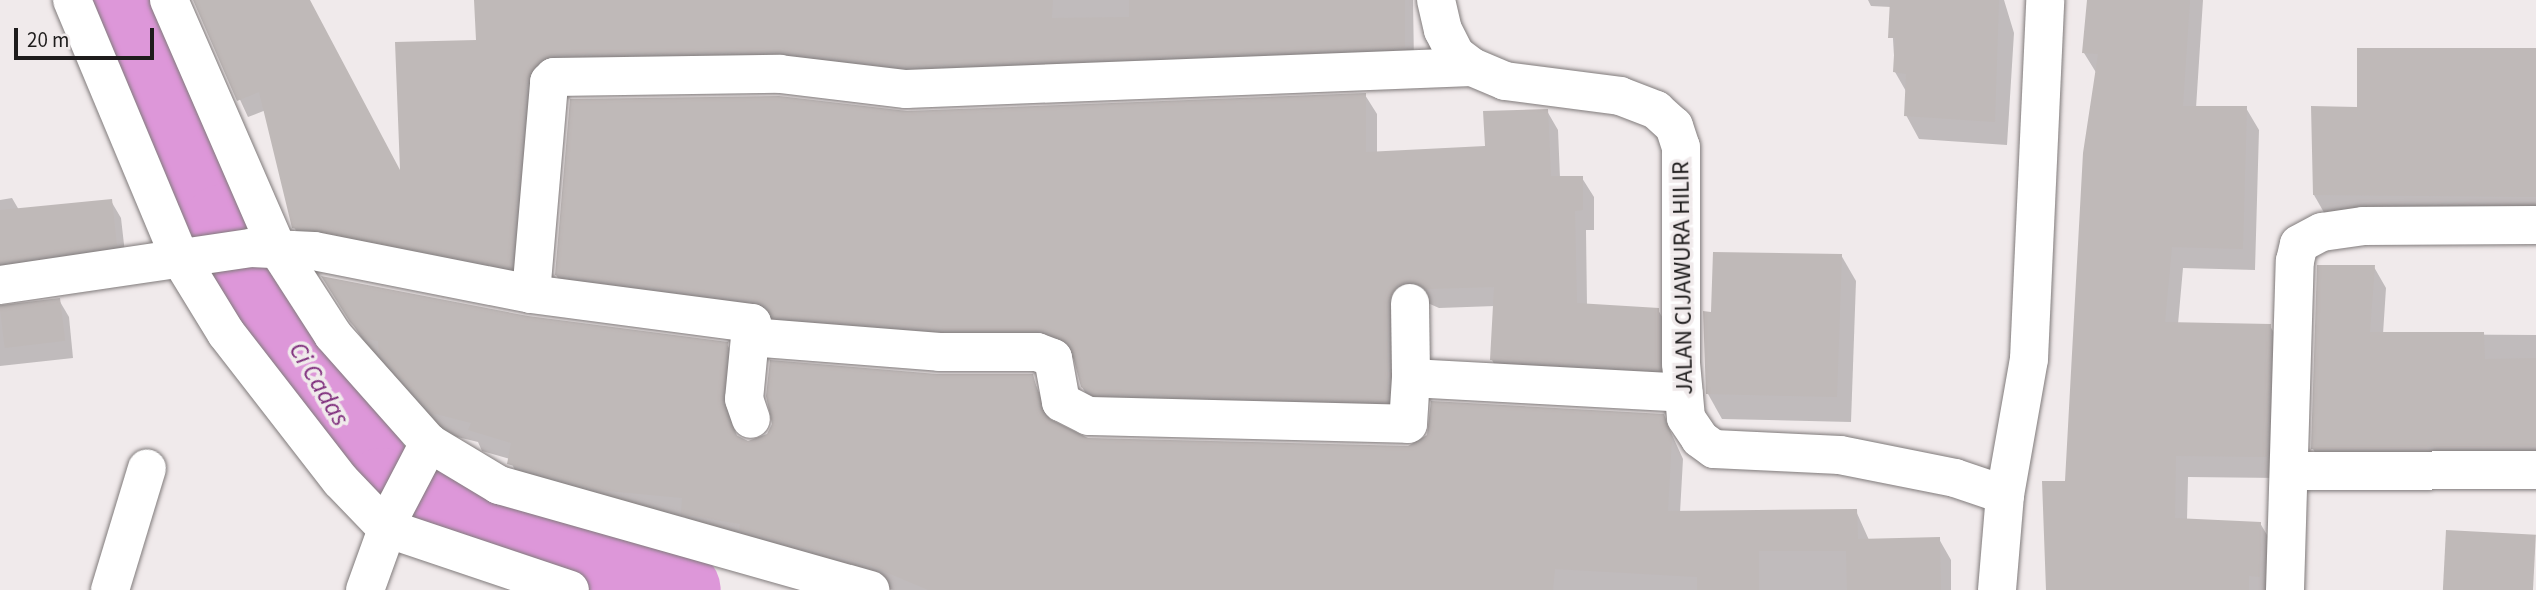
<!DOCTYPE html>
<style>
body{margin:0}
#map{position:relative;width:2536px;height:590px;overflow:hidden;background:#f0eaeb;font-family:"Source Sans 3",sans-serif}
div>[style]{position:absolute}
.shadow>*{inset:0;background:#0003}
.river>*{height:84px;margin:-42px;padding:0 42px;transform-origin:42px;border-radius:42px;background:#dd97d9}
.building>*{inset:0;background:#bfb9b8;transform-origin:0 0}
.roads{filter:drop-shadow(0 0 2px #807b7b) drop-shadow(0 0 2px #807b7b)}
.minor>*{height:38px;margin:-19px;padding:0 19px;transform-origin:19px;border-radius:19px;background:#fff}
span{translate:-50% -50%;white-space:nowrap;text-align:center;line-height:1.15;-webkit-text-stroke:7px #f0eaeb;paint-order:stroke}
.street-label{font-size:24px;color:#1e1c1c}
.water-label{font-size:26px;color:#7d2c7b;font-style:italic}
.scale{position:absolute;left:14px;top:28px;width:140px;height:32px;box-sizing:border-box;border:4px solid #1e1c1c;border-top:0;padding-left:9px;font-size:21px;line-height:24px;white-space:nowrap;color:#1e1c1c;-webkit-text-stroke:5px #f0eaeb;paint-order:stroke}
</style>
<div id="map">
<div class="shadow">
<i style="clip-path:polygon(194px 0,246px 0,402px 176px,478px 42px,476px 0,1413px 0,1414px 64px,918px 84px,563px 72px,520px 284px,304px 245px,294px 227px,266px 110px,248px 117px)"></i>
<i style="clip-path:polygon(1868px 0,2004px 0,2014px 33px,2007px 145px,1919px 139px,1906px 115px,1907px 93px,1895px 72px,1891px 7px,1871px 6px)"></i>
<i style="clip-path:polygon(2088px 0,2203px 0,2196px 108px,2246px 108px,2259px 130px,2255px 270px,2183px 268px,2178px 324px,2270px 326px,2283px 348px,2279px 478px,2188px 477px,2187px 520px,2260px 523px,2273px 545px,2272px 590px,2049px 590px,2067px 483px,2097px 74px,2084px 53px)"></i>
<i style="clip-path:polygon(2536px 49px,2536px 224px,2330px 223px,2314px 195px,2358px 108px)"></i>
<i style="clip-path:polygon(1365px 95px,1377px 114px,1377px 153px,1486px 147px,1547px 111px,1558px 130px,1560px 178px,1582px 178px,1594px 197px,1594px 230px,1586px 230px,1587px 306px,1658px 310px,1670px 330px,1670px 389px,1503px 380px,1492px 360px,1495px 306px,1439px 308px,1421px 300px,1398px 421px,1094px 407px,1082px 387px,1076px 360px,1057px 351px,952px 349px,568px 294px,556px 275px,907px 113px)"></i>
<i style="clip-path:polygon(12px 198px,19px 210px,111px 201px,121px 218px,126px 262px,0 285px,0 200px)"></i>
<i style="clip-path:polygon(1841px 255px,1856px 281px,1851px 422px,1722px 419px,1708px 394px,1713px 314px)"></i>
<i style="clip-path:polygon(2374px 267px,2386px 288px,2383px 334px,2536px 335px,2536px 469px,2325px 470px,2313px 449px)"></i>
<i style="clip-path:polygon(335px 297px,726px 343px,739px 364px,734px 428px,738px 438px,748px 442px,937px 376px,1032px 376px,1051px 421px,1088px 440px,1409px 448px,1663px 415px,1683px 459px,1680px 513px,1856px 511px,1869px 540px,1939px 539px,1951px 560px,1951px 590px,893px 590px,695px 534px,685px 517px,610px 510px,521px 485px,510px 459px,482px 451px,478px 442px,445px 434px,365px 343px)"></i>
<i style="clip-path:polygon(59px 300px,69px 317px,73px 358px,0 366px,0 306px)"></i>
</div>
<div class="river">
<i style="left:113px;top:0;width:252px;rotate:63.8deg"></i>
<i style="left:224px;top:226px;width:308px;rotate:59.1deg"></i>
<i style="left:382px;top:490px;width:313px;rotate:18.6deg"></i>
</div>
<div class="building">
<i style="clip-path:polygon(193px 0,310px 0,400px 170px,395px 42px,476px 40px,474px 0,1053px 0,1052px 18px,1129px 17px,1129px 0,1405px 0,1405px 48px,907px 67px,780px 52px,553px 55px,539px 62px,527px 80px,511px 268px,292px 228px,259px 92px,237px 101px)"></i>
<i style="clip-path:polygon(1890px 0,1999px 0,1995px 122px,1904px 116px,1906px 74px,1893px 72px,1895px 38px,1888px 38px)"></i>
<i style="clip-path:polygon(2087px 0,2190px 0,2183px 106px,2247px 106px,2243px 249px,2172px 247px,2165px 322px,2271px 324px,2267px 457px,2176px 456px,2175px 518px,2261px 522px,2260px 577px,2249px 576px,2249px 590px,2046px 590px,2042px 481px,2065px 481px,2083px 153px,2098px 54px,2082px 53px)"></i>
<i style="clip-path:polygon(2357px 48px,2536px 48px,2536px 197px,2313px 195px,2311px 106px,2357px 107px)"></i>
<i style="clip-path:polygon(1366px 93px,1366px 152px,1485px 146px,1483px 111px,1548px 109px,1551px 176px,1583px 176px,1583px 210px,1575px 211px,1577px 303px,1659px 308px,1660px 370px,1490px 360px,1494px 287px,1426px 289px,1409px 281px,1398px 285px,1388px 303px,1388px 402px,1094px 394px,1081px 387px,1070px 345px,1044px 331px,940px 330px,773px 317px,766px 306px,755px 301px,555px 275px,570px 99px,779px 96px,907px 111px)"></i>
<i style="clip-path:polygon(112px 199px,117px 246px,0 263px,0 210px)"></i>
<i style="clip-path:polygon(1713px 252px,1842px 254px,1837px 397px,1706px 394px,1703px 311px,1711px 312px)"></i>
<i style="clip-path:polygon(2317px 265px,2375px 265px,2370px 332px,2484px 332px,2485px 359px,2536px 358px,2536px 446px,2311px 449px)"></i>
<i style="clip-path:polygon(321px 276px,528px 316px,728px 342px,723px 406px,736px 435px,748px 441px,767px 434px,772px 424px,766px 396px,770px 360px,937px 374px,1033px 374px,1044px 416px,1088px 438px,1408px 446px,1427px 435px,1431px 401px,1664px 414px,1672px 436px,1668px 511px,1857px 509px,1858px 539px,1940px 537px,1941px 590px,1847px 590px,1846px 551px,1759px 551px,1759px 590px,1697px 590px,1697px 577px,1555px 569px,1553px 590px,928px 590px,869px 565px,739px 530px,740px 524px,681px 514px,682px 498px,597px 490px,507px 464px,511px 443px,468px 430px,471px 423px,432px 413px,379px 353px,378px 341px,366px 339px,350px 322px)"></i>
<i style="left:60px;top:298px;width:43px;height:61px;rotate:83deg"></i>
<i style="left:2446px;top:530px;width:90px;height:60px;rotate:3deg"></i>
</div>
<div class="roads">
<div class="minor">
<i style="left:72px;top:0;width:280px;rotate:67.3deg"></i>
<i style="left:180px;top:258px;width:88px;rotate:58.5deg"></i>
<i style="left:226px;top:333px;width:187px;rotate:52.2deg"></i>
<i style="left:341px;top:481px;width:65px;rotate:46.2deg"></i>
<i style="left:386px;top:528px;width:194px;rotate:18.6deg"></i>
<i style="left:169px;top:0;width:270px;rotate:66.5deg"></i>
<i style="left:277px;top:248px;width:103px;rotate:57.2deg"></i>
<i style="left:333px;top:335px;width:144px;rotate:48.4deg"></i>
<i style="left:429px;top:443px;width:82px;rotate:31deg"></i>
<i style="left:499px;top:485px;width:386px;rotate:15.8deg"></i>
<i style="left:1436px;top:0;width:31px;rotate:77deg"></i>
<i style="left:1443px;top:30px;width:28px;rotate:63deg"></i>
<i style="left:1456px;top:55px;width:20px;rotate:37deg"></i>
<i style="left:1472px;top:67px;width:36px;rotate:23deg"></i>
<i style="left:1505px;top:81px;width:116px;rotate:7.4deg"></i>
<i style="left:1620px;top:96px;width:39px;rotate:21deg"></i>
<i style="left:1656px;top:110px;width:24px;rotate:42deg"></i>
<i style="left:1674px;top:126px;width:22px;rotate:72deg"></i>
<i style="left:1681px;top:147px;width:216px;rotate:90deg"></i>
<i style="left:1681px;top:363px;width:55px;rotate:84.8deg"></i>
<i style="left:1686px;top:418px;width:25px;rotate:56deg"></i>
<i style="left:1700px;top:439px;width:17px;rotate:36deg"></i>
<i style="left:1714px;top:449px;width:126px;rotate:2.7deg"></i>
<i style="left:1840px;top:455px;width:117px;rotate:11.3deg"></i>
<i style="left:1955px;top:478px;width:53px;rotate:18.8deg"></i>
<i style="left:0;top:285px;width:254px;rotate:-8.4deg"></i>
<i style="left:251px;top:248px;width:63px;rotate:2.7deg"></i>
<i style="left:314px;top:251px;width:221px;rotate:11.2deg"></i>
<i style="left:531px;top:294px;width:223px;rotate:7.5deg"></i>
<i style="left:752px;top:323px;width:14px;rotate:98deg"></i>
<i style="left:750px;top:337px;width:190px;rotate:4.5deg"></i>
<i style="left:939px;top:352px;width:98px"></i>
<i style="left:1037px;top:352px;width:17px;rotate:21deg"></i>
<i style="left:1053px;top:358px;width:45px;rotate:79.7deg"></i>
<i style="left:1061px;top:402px;width:31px;rotate:27deg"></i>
<i style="left:1089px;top:416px;width:319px;rotate:1.4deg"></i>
<i style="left:1408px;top:424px;width:46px;rotate:-86.3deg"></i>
<i style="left:1411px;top:378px;width:273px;rotate:3.1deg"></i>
<i style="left:531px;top:294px;width:213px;rotate:-85.1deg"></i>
<i style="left:549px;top:82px;width:7px;rotate:-45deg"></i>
<i style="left:554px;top:77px;width:226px;rotate:-0.8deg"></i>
<i style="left:780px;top:74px;width:127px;rotate:6.8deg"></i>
<i style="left:906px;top:89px;width:566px;rotate:-2.23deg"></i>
<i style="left:1410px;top:303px;width:75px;rotate:89.2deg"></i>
<i style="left:750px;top:337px;width:62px;rotate:95.5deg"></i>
<i style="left:744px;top:399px;width:21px;rotate:71deg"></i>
<i style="left:2290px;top:471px;width:246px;rotate:-0.2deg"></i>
<i style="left:110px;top:590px;width:127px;rotate:-73.1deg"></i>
<i style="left:365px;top:590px;width:85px;rotate:-70.1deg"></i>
<i style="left:394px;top:510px;width:76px;rotate:-62.4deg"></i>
<i style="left:1997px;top:590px;width:95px;rotate:-85.2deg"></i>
<i style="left:2005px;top:495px;width:138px;rotate:-80deg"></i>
<i style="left:2029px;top:359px;width:359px;rotate:-87.4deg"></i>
<i style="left:2285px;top:590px;width:329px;rotate:-88.3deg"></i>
<i style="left:2295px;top:261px;width:17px;rotate:-77deg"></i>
<i style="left:2299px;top:244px;width:26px;rotate:-28deg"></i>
<i style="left:2322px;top:232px;width:41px;rotate:-8.3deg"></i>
<i style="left:2363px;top:226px;width:173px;rotate:-0.3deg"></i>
</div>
</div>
<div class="street-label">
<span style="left:1683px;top:278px;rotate:-91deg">JALAN CIJAWURA HILIR</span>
</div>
<div class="water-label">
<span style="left:319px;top:384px;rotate:59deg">Ci Cadas</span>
</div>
<div class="scale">20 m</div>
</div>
